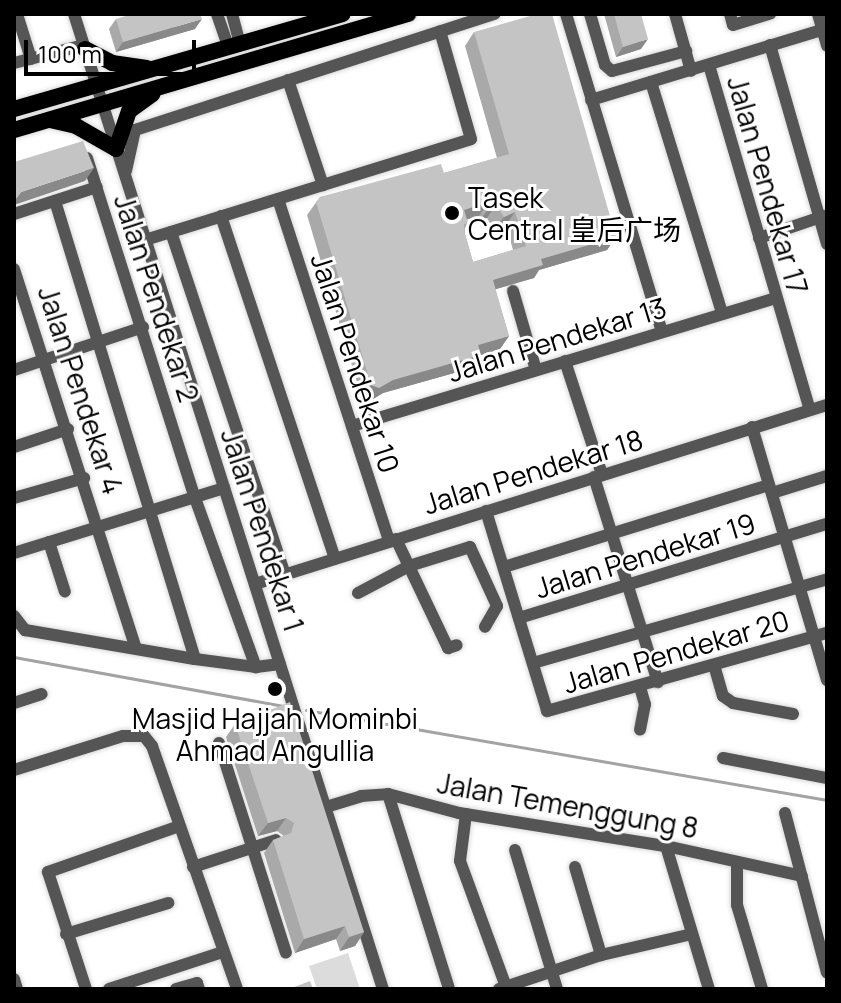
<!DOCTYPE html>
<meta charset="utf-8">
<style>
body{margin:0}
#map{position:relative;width:841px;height:1003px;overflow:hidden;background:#fff;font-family:Manrope,"Noto Sans SC",sans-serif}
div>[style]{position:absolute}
.green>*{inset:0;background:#dcdcdc}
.stream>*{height:3px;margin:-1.5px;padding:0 1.5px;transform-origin:1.5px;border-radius:1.5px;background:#a3a3a3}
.roads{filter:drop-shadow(0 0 2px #dbdbdb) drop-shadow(0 0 2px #dbdbdb)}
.minor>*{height:12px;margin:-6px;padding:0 6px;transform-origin:6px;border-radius:6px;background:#555}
.major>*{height:16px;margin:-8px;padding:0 8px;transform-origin:8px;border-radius:8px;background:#000}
.wall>*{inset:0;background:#a9a9a9}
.shaded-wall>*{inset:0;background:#898989}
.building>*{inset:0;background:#c4c4c4}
.dots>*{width:22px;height:22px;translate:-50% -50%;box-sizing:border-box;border:4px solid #fff;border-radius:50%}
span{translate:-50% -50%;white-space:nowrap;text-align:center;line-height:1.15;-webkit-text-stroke:6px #fff;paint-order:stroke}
.street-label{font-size:28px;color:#000}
.poi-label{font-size:28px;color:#000}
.left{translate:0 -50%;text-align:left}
.frame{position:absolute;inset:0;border:16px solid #000;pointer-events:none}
.scale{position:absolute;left:24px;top:40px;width:172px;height:36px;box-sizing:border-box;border:4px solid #000;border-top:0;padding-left:10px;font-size:24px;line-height:28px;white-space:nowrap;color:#000;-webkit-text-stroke:6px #fff;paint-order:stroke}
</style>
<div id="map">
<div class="green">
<i style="clip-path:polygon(348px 953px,360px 989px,317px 989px,309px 966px)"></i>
</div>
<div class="stream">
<i style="left:14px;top:657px;width:274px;rotate:10.3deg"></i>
<i style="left:306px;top:710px;width:529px;rotate:9.8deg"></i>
</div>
<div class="roads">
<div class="minor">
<i style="left:17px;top:14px;width:47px;rotate:72.7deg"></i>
<i style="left:74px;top:14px;width:1023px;rotate:72.42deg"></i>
<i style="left:217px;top:14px;width:36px;rotate:71deg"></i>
<i style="left:232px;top:14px;width:31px;rotate:75deg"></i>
<i style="left:566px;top:14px;width:332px;rotate:73.2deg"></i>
<i style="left:590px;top:14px;width:53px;rotate:73.6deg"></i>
<i style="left:605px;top:65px;width:9px;rotate:41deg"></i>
<i style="left:612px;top:71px;width:77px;rotate:-15.1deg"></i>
<i style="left:675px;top:14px;width:59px;rotate:74.3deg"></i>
<i style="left:730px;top:14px;width:11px;rotate:75deg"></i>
<i style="left:733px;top:25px;width:39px;rotate:-17deg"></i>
<i style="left:818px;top:14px;width:33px;rotate:74deg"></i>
<i style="left:770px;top:45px;width:207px;rotate:74deg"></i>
<i style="left:14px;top:63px;width:72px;rotate:-14.4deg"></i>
<i style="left:709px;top:65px;width:359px;rotate:73.7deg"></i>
<i style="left:288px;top:80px;width:111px;rotate:71.6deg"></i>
<i style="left:651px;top:82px;width:242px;rotate:72.9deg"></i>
<i style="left:591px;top:100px;width:241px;rotate:-16.9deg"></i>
<i style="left:87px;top:158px;width:357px;rotate:72.4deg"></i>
<i style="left:195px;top:498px;width:180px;rotate:70.2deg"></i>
<i style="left:126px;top:171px;width:42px;rotate:-77.6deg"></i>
<i style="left:135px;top:130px;width:378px;rotate:-17.9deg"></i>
<i style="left:278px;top:199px;width:360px;rotate:72deg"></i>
<i style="left:55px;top:201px;width:479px;rotate:73deg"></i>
<i style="left:14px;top:214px;width:87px;rotate:-18deg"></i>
<i style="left:221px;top:216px;width:361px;rotate:71.6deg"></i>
<i style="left:171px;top:232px;width:361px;rotate:71.6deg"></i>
<i style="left:759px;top:238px;width:69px;rotate:-18.7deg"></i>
<i style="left:145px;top:240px;width:341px;rotate:-17.2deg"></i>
<i style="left:471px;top:139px;width:112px;rotate:-106deg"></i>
<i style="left:14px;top:269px;width:398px;rotate:72.2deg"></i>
<i style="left:513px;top:291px;width:82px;rotate:73.8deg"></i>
<i style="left:565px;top:361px;width:119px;rotate:71.9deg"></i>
<i style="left:14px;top:370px;width:136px;rotate:-18.4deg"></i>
<i style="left:352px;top:426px;width:443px;rotate:-16.8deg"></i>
<i style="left:752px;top:427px;width:264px;rotate:73.5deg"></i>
<i style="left:14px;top:447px;width:57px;rotate:-18.4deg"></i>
<i style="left:594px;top:477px;width:215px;rotate:72.7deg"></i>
<i style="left:772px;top:493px;width:58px;rotate:-17.2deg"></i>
<i style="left:14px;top:498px;width:73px;rotate:-15.9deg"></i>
<i style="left:486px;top:511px;width:209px;rotate:73deg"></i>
<i style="left:547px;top:711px;width:291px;rotate:-15.6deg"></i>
<i style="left:396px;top:539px;width:121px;rotate:64.5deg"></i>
<i style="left:448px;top:648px;width:9px;rotate:-18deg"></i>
<i style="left:49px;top:542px;width:52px;rotate:72.3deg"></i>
<i style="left:14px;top:553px;width:220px;rotate:-17.2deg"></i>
<i style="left:504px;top:567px;width:277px;rotate:-17.2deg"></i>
<i style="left:255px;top:584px;width:599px;rotate:-17.38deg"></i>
<i style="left:358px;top:593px;width:58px;rotate:-27.9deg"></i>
<i style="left:409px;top:566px;width:64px;rotate:-17.3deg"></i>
<i style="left:470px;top:547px;width:65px;rotate:65.4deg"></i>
<i style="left:497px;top:606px;width:24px;rotate:120deg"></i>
<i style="left:14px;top:616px;width:18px;rotate:52deg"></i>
<i style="left:25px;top:630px;width:172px;rotate:9.7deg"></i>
<i style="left:195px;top:659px;width:62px;rotate:7.5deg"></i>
<i style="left:256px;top:667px;width:24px;rotate:-7deg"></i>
<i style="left:519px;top:618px;width:322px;rotate:-17deg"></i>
<i style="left:533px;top:663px;width:306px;rotate:-15.9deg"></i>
<i style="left:714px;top:665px;width:32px;rotate:74deg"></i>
<i style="left:723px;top:696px;width:12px;rotate:35deg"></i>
<i style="left:733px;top:703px;width:61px;rotate:10.4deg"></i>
<i style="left:640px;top:687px;width:18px;rotate:74deg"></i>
<i style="left:645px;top:704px;width:26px;rotate:101deg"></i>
<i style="left:14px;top:703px;width:29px;rotate:-18deg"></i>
<i style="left:219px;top:743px;width:220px;rotate:72.3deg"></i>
<i style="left:723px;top:758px;width:106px;rotate:10.9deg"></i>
<i style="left:14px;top:770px;width:114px;rotate:-17.3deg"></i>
<i style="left:123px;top:736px;width:21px"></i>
<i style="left:144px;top:736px;width:13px;rotate:51deg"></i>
<i style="left:152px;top:746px;width:257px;rotate:70.7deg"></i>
<i style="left:388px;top:794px;width:204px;rotate:72.6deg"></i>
<i style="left:326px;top:807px;width:37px;rotate:-17deg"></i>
<i style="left:361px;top:796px;width:27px;rotate:-4deg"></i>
<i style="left:388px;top:794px;width:73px;rotate:15deg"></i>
<i style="left:459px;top:813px;width:210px;rotate:9.1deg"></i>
<i style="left:666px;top:846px;width:139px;rotate:12.4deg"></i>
<i style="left:785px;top:813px;width:165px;rotate:75.3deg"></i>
<i style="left:466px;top:814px;width:47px;rotate:97.3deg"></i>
<i style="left:460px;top:861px;width:134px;rotate:69.9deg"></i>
<i style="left:666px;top:846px;width:149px;rotate:73.3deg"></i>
<i style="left:515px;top:850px;width:145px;rotate:73.2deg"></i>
<i style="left:737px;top:862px;width:43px;rotate:90deg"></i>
<i style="left:737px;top:905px;width:88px;rotate:73.4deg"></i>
<i style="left:193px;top:867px;width:87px;rotate:-18deg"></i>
<i style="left:575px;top:867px;width:92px;rotate:73.5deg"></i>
<i style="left:66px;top:934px;width:107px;rotate:-16.9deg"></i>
<i style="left:14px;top:979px;width:10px;rotate:73deg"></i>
<i style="left:86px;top:989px;width:123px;rotate:-108deg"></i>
<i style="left:48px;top:872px;width:139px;rotate:-19.3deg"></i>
<i style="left:109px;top:989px;width:120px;rotate:-18deg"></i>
<i style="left:176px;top:989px;width:22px;rotate:-16deg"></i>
<i style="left:197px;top:983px;width:6px;rotate:72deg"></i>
<i style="left:499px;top:989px;width:108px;rotate:-18.4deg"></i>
<i style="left:601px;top:955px;width:93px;rotate:-13deg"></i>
</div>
<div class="major">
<i style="left:85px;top:49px;width:30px;rotate:27deg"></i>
<i style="left:112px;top:63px;width:35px;rotate:8deg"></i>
<i style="left:14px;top:109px;width:342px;rotate:-16.1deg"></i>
<i style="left:50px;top:120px;width:27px;rotate:13deg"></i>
<i style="left:76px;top:126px;width:46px;rotate:29.9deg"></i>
<i style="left:116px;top:149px;width:40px;rotate:-71.1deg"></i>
<i style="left:129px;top:111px;width:29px;rotate:-36deg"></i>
<i style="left:14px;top:130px;width:411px;rotate:-16.4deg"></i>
</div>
</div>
<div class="wall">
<i style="clip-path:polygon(604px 14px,641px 14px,641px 49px,616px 57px)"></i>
<i style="clip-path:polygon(116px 19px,195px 29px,116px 52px,109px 29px)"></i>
<i style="clip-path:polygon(evenodd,474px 32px,616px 237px,607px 250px,539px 270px,534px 278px,495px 289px,509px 336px,500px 349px,481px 355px,472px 368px,383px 393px,370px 401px,362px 399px,307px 215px,320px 197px,444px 173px,497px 158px,465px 46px,474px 32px,479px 216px,480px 220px,487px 218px,494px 230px,506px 225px,513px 250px,473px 262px,465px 234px,465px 228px,468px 223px,467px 219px,479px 216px)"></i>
<i style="clip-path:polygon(235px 724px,364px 932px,355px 946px,340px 951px,336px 939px,295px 953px,264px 853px,273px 840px,284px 836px,277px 831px,258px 836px,226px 737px)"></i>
</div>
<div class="shaded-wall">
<i style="clip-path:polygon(202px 19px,195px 29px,116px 52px,123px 42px)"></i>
<i style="clip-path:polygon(648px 39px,641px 49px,616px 57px,623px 47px)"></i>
<i style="clip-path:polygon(94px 168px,85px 181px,14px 205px,14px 201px,21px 192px)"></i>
<i style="clip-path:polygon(488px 202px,479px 216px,455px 223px,464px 210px)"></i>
<i style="clip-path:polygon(496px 205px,487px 218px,480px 220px,490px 207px)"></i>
<i style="clip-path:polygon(515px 212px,506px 225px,494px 230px,504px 217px)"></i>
<i style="clip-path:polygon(616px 237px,607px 250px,539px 270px,534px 278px,483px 293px,493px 280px,541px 259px)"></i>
<i style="clip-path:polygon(509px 336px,500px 349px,481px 355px,472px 368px,383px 393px,370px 401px,362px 399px,371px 385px,393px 380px,478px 345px)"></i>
<i style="clip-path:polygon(286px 818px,277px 831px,258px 836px,268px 823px)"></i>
<i style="clip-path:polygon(345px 926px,336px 939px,295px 953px,304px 939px)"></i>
<i style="clip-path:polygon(364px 932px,355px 946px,340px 951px,349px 937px)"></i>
</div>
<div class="building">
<i style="clip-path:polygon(132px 14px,200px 14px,202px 19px,123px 42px,116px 19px)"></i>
<i style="clip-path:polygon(evenodd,537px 14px,552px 14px,616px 237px,541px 259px,543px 265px,493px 280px,509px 336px,478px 345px,481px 355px,393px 380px,379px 388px,371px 385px,316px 202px,320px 197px,441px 164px,444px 173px,509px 154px,474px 32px,537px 14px,488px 202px,490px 207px,496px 205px,504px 217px,515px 212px,526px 246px,473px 262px,465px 234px,464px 224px,468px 223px,464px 210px,488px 202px)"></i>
<i style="clip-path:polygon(614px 14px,641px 14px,648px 39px,623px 47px)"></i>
<i style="clip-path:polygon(83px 141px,94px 168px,21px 192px,14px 201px,14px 162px)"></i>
<i style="clip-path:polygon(290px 702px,364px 932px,349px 937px,345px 926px,304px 939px,273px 840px,291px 833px,294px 823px,286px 818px,268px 823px,235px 724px)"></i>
<i style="clip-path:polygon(310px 981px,313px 989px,289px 989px)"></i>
</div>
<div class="dots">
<i style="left:452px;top:213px;background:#000"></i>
<i style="left:275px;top:689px;background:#000"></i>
</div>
<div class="street-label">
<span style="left:768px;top:185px;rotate:74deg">Jalan Pendekar 17</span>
<span style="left:157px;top:298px;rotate:72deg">Jalan Pendekar 2</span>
<span style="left:557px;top:339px;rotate:-17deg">Jalan Pendekar 13</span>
<span style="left:356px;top:363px;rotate:72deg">Jalan Pendekar 10</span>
<span style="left:81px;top:390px;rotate:72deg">Jalan Pendekar 4</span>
<span style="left:533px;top:471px;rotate:-17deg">Jalan Pendekar 18</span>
<span style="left:263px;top:530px;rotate:72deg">Jalan Pendekar 1</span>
<span style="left:645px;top:555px;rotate:-17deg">Jalan Pendekar 19</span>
<span style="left:676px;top:651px;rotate:-16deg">Jalan Pendekar 20</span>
<span style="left:568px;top:805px;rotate:10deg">Jalan Temenggung 8</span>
</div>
<div class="poi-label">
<span class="left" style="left:468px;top:213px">Tasek<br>Central 皇后广场</span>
<span style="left:275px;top:734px">Masjid Hajjah Mominbi<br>Ahmad Angullia</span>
</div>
<div class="frame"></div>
<div class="scale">100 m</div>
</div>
